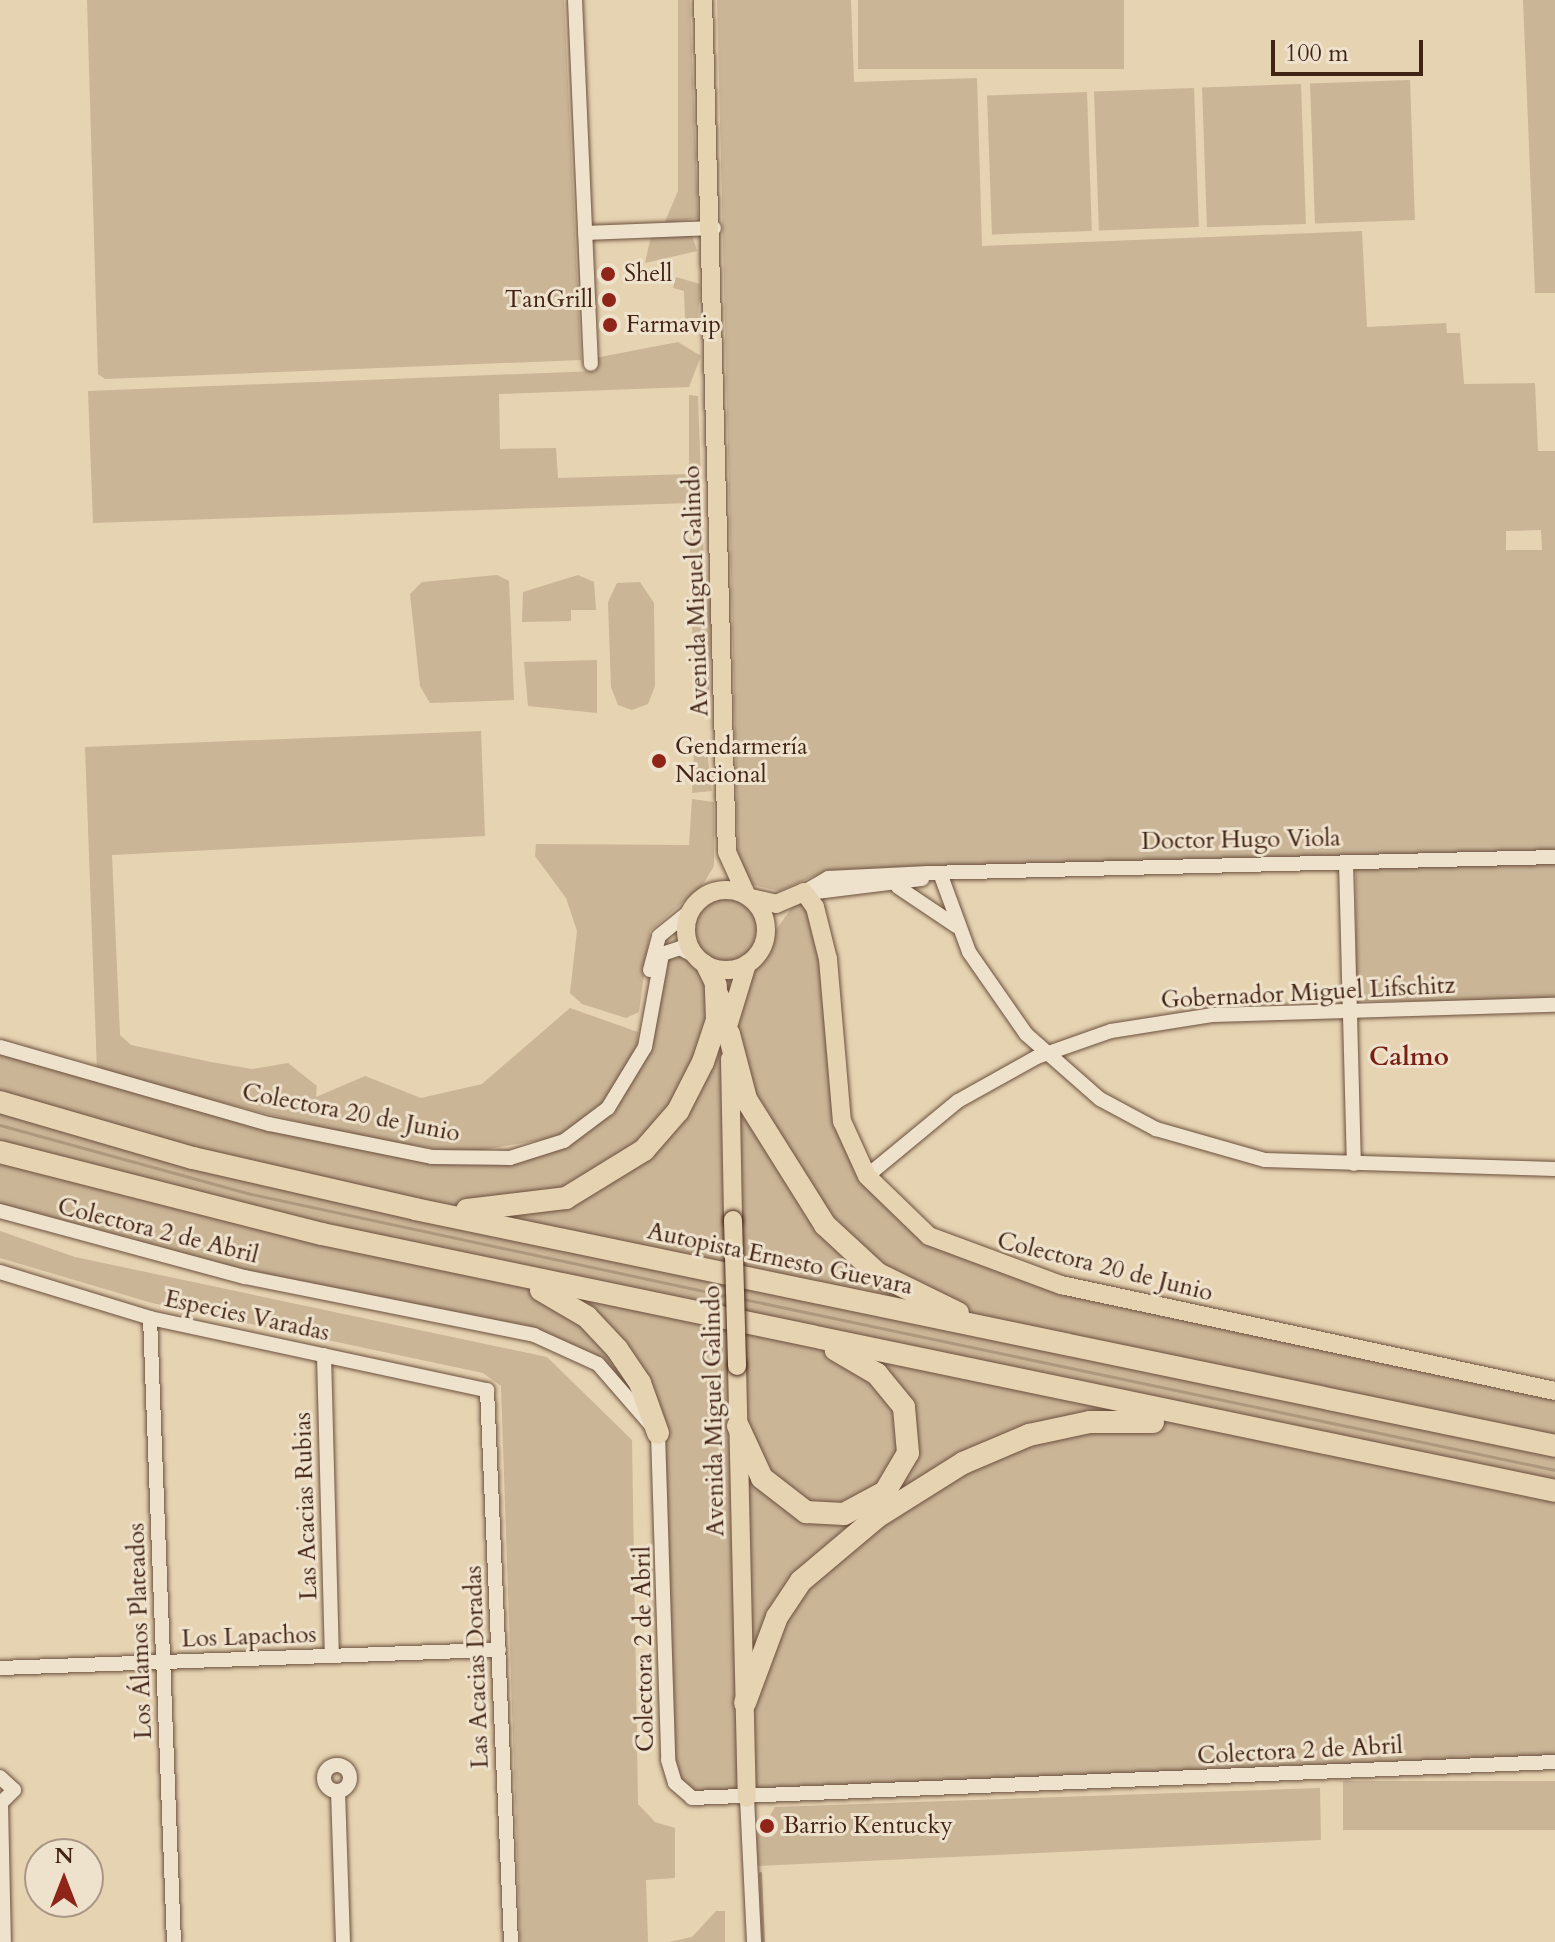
<!DOCTYPE html>
<meta charset="utf-8">
<style>
body{margin:0}
#map{position:relative;width:1555px;height:1942px;overflow:hidden;background:#e6d3b2;font-family:Cardo,serif}
div>[style]{position:absolute}
.green>*{inset:0;background:#cab597;transform-origin:0 0}
.round{border-radius:50%}
.stream>*{height:3px;margin:-1.5px;padding:0 1.5px;transform-origin:1.5px;border-radius:1.5px;background:#ae987d}
.roads{filter:drop-shadow(0 0 2px #6b503d) drop-shadow(0 0 2px #6b503d)}
.minor>*{height:14px;margin:-7px;padding:0 7px;transform-origin:7px;border-radius:7px;background:#efe2cd}
.minor>.ring{margin:-7px;padding:0;box-sizing:content-box;background:none;border:14px solid #efe2cd;border-radius:50%}
.major>*{height:18px;margin:-9px;padding:0 9px;transform-origin:9px;border-radius:9px;background:#e6d3b2}
.major>.ring{margin:-9px;padding:0;box-sizing:content-box;background:none;border:18px solid #e6d3b2;border-radius:50%}
.highway>*{height:22px;margin:-11px;padding:0 11px;transform-origin:11px;border-radius:11px;background:#e6d3b2}
.bridges{filter:drop-shadow(0 0 2px #422416) drop-shadow(0 0 2px #422416)}
.major-bridge>*{height:18px;margin:-9px;padding:0 9px;transform-origin:9px;border-radius:9px;background:#e6d3b2}
.dots>*{width:22px;height:22px;translate:-50% -50%;box-sizing:border-box;border:4px solid #efe2cd;border-radius:50%}
span{translate:-50% -50%;white-space:nowrap;text-align:center;line-height:1.15;-webkit-text-stroke:6px #efe2cd;paint-order:stroke}
.poi-label{font-size:24px;color:#422416}
.left{translate:0 -50%;text-align:left}
.right{translate:-100% -50%;text-align:right}
.street-label{font-size:24px;color:#422416}
.neighbourhood-label{font-size:26px;color:#7a1f14;font-weight:700}
.north{position:absolute;left:24px;top:1838px;width:80px;height:80px;box-sizing:border-box;background:#efe2cd;border:2px solid #aa9684;border-radius:50%;rotate:0deg;font-size:22px;font-weight:700;line-height:32px;text-align:center;color:#422416}
.north::after{content:'';display:block;margin:auto;width:28px;height:36px;background:#8f2418;clip-path:polygon(50% 0,100% 100%,50% 72%,0 100%)}
.scale{position:absolute;left:1271px;top:40px;width:152px;height:36px;box-sizing:border-box;border:4px solid #422416;border-top:0;padding-left:10px;font-size:24px;line-height:28px;white-space:nowrap;color:#422416;-webkit-text-stroke:6px #efe2cd;paint-order:stroke}
</style>
<div id="map">
<div class="green">
<i style="clip-path:polygon(87px 0,564px 0,581px 360px,105px 379px,98px 374px)"></i>
<i style="clip-path:polygon(678px 0,690px 0,698px 218px,664px 224px,678px 191px)"></i>
<i style="clip-path:polygon(evenodd,717px 0,851px 0,854px 82px,977px 78px,982px 246px,1362px 231px,1367px 327px,1446px 323px,1447px 333px,1460px 333px,1464px 384px,1535px 383px,1538px 451px,1555px 451px,1555px 851px,828px 870px,779px 891px,749px 884px,738px 855px,717px 0,1541px 530px,1542px 550px,1506px 550px,1506px 531px,1541px 530px)"></i>
<i style="left:858px;top:0;width:266px;height:69px"></i>
<i style="clip-path:polygon(1523px 0,1555px 0,1555px 293px,1535px 293px)"></i>
<i style="left:1410px;top:80px;width:140px;height:100px;rotate:88deg"></i>
<i style="left:1301px;top:84px;width:140px;height:99px;rotate:88deg"></i>
<i style="left:1194px;top:88px;width:139px;height:100px;rotate:88deg"></i>
<i style="left:1087px;top:92px;width:139px;height:100px;rotate:88deg"></i>
<i style="clip-path:polygon(692px 235px,697px 251px,645px 263px,651px 236px)"></i>
<i style="clip-path:polygon(676px 277px,700px 284px,698px 327px,675px 322px,685px 318px,684px 291px,673px 288px)"></i>
<i style="clip-path:polygon(678px 342px,701px 356px,689px 387px,499px 394px,500px 449px,556px 448px,558px 478px,689px 474px,689px 395px,698px 396px,704px 564px,690px 565px,690px 503px,93px 523px,88px 391px,595px 371px,595px 358px)"></i>
<i style="clip-path:polygon(691px 574px,711px 588px,709px 707px,694px 708px)"></i>
<i style="clip-path:polygon(497px 575px,509px 581px,514px 700px,430px 703px,420px 686px,410px 594px,422px 582px)"></i>
<i style="clip-path:polygon(578px 575px,594px 582px,596px 610px,571px 610px,571px 621px,522px 622px,523px 592px)"></i>
<i style="clip-path:polygon(640px 582px,654px 603px,655px 686px,648px 704px,632px 710px,618px 705px,611px 687px,608px 602px,617px 583px)"></i>
<i style="clip-path:polygon(597px 660px,597px 713px,528px 706px,524px 662px)"></i>
<i style="clip-path:polygon(481px 731px,485px 836px,112px 855px,120px 1035px,131px 1045px,211px 1062px,252px 1069px,288px 1063px,317px 1086px,316px 1097px,365px 1076px,421px 1098px,482px 1084px,570px 1008px,638px 1032px,637px 1050px,602px 1107px,558px 1137px,464px 1153px,359px 1137px,97px 1071px,85px 747px)"></i>
<i style="clip-path:polygon(707px 751px,712px 791px,692px 793px,694px 752px)"></i>
<i style="clip-path:polygon(692px 799px,714px 802px,714px 866px,702px 886px,650px 931px,639px 1012px,626px 1018px,582px 1004px,570px 993px,577px 931px,566px 898px,535px 856px,536px 844px,689px 845px)"></i>
<i style="left:1555px;top:860px;width:141px;height:199px;rotate:90deg"></i>
<i class="round" style="left:693px;top:898px;width:64px;height:64px"></i>
<i style="clip-path:polygon(799px 898px,815px 907px,837px 1094px,877px 1189px,978px 1260px,1555px 1391px,1555px 1762px,705px 1800px,675px 1783px,658px 1433px,578px 1351px,245px 1277px,0 1211px,0 1047px,97px 1079px,432px 1157px,543px 1150px,624px 1088px,671px 949px,714px 968px,737px 969px,756px 957px)"></i>
<i style="clip-path:polygon(0 1231px,75px 1257px,547px 1357px,632px 1440px,638px 1804px,655px 1822px,675px 1828px,675px 1878px,646px 1880px,648px 1942px,520px 1942px,501px 1386px,483px 1373px,152px 1303px,0 1258px)"></i>
<i style="left:1555px;top:1781px;width:49px;height:212px;rotate:90deg"></i>
<i style="clip-path:polygon(1320px 1788px,1321px 1840px,758px 1866px,757px 1834px,774px 1823px,768px 1819px,775px 1807px)"></i>
<i style="clip-path:polygon(716px 1911px,725px 1911px,725px 1942px,669px 1942px,692px 1937px)"></i>
</div>
<div class="stream">
<i style="left:0;top:1125px;width:260px;rotate:15.4deg"></i>
<i style="left:251px;top:1194px;width:488px;rotate:12.1deg"></i>
<i style="left:743px;top:1299px;width:830px;rotate:11.89deg"></i>
<i style="left:760px;top:1873px;width:69px;rotate:87.5deg"></i>
</div>
<div class="roads">
<div class="minor">
<i style="left:575px;top:0;width:364px;rotate:87.5deg"></i>
<i style="left:585px;top:233px;width:129px;rotate:-2.2deg"></i>
<i style="left:1346px;top:862px;width:302px;rotate:88.5deg"></i>
<i style="left:940px;top:873px;width:84px;rotate:69.8deg"></i>
<i style="left:969px;top:952px;width:100px;rotate:55.2deg"></i>
<i style="left:1026px;top:1034px;width:98px;rotate:41.3deg"></i>
<i style="left:1100px;top:1099px;width:64px;rotate:28.2deg"></i>
<i style="left:1156px;top:1129px;width:113px;rotate:15.9deg"></i>
<i style="left:1265px;top:1160px;width:290px;rotate:1.8deg"></i>
<i style="left:898px;top:887px;width:70px;rotate:33.9deg"></i>
<i style="left:804px;top:892px;width:28px;rotate:-30deg"></i>
<i style="left:828px;top:878px;width:100px;rotate:-2.9deg"></i>
<i style="left:928px;top:873px;width:627px;rotate:-1.46deg"></i>
<i style="left:809px;top:893px;width:114px;rotate:-7.1deg"></i>
<i style="left:650px;top:970px;width:35px;rotate:-75deg"></i>
<i style="left:659px;top:936px;width:40px;rotate:-39deg"></i>
<i style="left:0;top:1047px;width:280px;rotate:16deg"></i>
<i style="left:269px;top:1124px;width:166px;rotate:11.4deg"></i>
<i style="left:432px;top:1157px;width:78px;rotate:0.7deg"></i>
<i style="left:510px;top:1158px;width:57px;rotate:-17.5deg"></i>
<i style="left:564px;top:1141px;width:55px;rotate:-36.9deg"></i>
<i style="left:608px;top:1108px;width:71px;rotate:-58.8deg"></i>
<i style="left:645px;top:1047px;width:95px;rotate:-79.6deg"></i>
<i style="left:662px;top:954px;width:19px;rotate:-18deg"></i>
<i style="left:680px;top:948px;width:17px;rotate:28deg"></i>
<i style="left:867px;top:1176px;width:118px;rotate:-39.5deg"></i>
<i style="left:958px;top:1101px;width:90px;rotate:-29.1deg"></i>
<i style="left:1037px;top:1057px;width:78px;rotate:-19.4deg"></i>
<i style="left:1111px;top:1031px;width:102px;rotate:-9deg"></i>
<i style="left:1212px;top:1015px;width:343px;rotate:-1.7deg"></i>
<i style="left:0;top:1211px;width:254px;rotate:15.1deg"></i>
<i style="left:245px;top:1277px;width:295px;rotate:11.3deg"></i>
<i style="left:534px;top:1335px;width:70px;rotate:24.4deg"></i>
<i style="left:598px;top:1364px;width:91px;rotate:49deg"></i>
<i style="left:658px;top:1433px;width:327px;rotate:88.2deg"></i>
<i style="left:668px;top:1760px;width:24px;rotate:73deg"></i>
<i style="left:675px;top:1783px;width:23px;rotate:41deg"></i>
<i style="left:692px;top:1798px;width:864px;rotate:-2.39deg"></i>
<i style="left:0;top:1272px;width:157px;rotate:17deg"></i>
<i style="left:150px;top:1318px;width:345px;rotate:12.1deg"></i>
<i style="left:487px;top:1390px;width:553px;rotate:87.51deg"></i>
<i style="left:150px;top:1318px;width:624px;rotate:87.8deg"></i>
<i style="left:324px;top:1355px;width:301px;rotate:88.5deg"></i>
<i style="left:0;top:1668px;width:499px;rotate:-2.1deg"></i>
<i class="ring" style="left:324px;top:1765px;width:12px;height:12px"></i>
<i style="left:0;top:1777px;width:19px;rotate:43deg"></i>
<i style="left:14px;top:1790px;width:20px;rotate:135deg"></i>
<i style="left:338px;top:1791px;width:151px;rotate:88.1deg"></i>
<i style="left:747px;top:1798px;width:144px;rotate:87.2deg"></i>
<i style="left:1px;top:1804px;width:138px;rotate:88.8deg"></i>
</div>
<div class="major">
<i style="left:703px;top:0;width:852px;rotate:88.39deg"></i>
<i style="left:727px;top:852px;width:48px;rotate:65.6deg"></i>
<i class="ring" style="left:686px;top:890px;width:62px;height:62px"></i>
<i style="left:751px;top:898px;width:26px;rotate:13deg"></i>
<i style="left:776px;top:904px;width:30px;rotate:-23deg"></i>
<i style="left:804px;top:892px;width:19px;rotate:54deg"></i>
<i style="left:815px;top:907px;width:54px;rotate:76deg"></i>
<i style="left:828px;top:959px;width:163px;rotate:85.1deg"></i>
<i style="left:842px;top:1121px;width:60px;rotate:65.6deg"></i>
<i style="left:867px;top:1176px;width:86px;rotate:44.1deg"></i>
<i style="left:929px;top:1236px;width:141px;rotate:20.4deg"></i>
<i style="left:1061px;top:1285px;width:505px;rotate:12.11deg"></i>
<i style="left:704px;top:963px;width:39px;rotate:64deg"></i>
<i style="left:729px;top:1023px;width:62px;rotate:-73deg"></i>
<i style="left:730px;top:1059px;width:161px;rotate:88.9deg"></i>
<i style="left:737px;top:1366px;width:432px;rotate:88.7deg"></i>
</div>
<div class="highway">
<i style="left:729px;top:1034px;width:67px;rotate:75.3deg"></i>
<i style="left:746px;top:1099px;width:149px;rotate:57.9deg"></i>
<i style="left:825px;top:1225px;width:72px;rotate:42.8deg"></i>
<i style="left:878px;top:1274px;width:89px;rotate:26deg"></i>
<i style="left:0;top:1102px;width:201px;rotate:16.2deg"></i>
<i style="left:193px;top:1158px;width:228px;rotate:12.9deg"></i>
<i style="left:415px;top:1209px;width:1164px;rotate:11.74deg"></i>
<i style="left:0;top:1152px;width:332px;rotate:14.3deg"></i>
<i style="left:322px;top:1234px;width:1259px;rotate:11.77deg"></i>
<i style="left:467px;top:1210px;width:100px;rotate:-6.9deg"></i>
<i style="left:566px;top:1198px;width:92px;rotate:-31.6deg"></i>
<i style="left:644px;top:1150px;width:52px;rotate:-48.9deg"></i>
<i style="left:678px;top:1111px;width:55px;rotate:-63deg"></i>
<i style="left:703px;top:1062px;width:44px;rotate:-71.6deg"></i>
<i style="left:717px;top:1020px;width:35px;rotate:-92deg"></i>
<i style="left:541px;top:1290px;width:53px;rotate:30.4deg"></i>
<i style="left:587px;top:1317px;width:44px;rotate:46.8deg"></i>
<i style="left:617px;top:1349px;width:41px;rotate:55.9deg"></i>
<i style="left:640px;top:1383px;width:53px;rotate:70.2deg"></i>
<i style="left:738px;top:1426px;width:57px;rotate:65.2deg"></i>
<i style="left:762px;top:1478px;width:56px;rotate:37.7deg"></i>
<i style="left:806px;top:1512px;width:38px;rotate:3deg"></i>
<i style="left:844px;top:1514px;width:47px;rotate:-28.2deg"></i>
<i style="left:885px;top:1492px;width:45px;rotate:-59.5deg"></i>
<i style="left:908px;top:1453px;width:46px;rotate:-95deg"></i>
<i style="left:904px;top:1407px;width:43px;rotate:-129.3deg"></i>
<i style="left:877px;top:1374px;width:48px;rotate:-149.7deg"></i>
<i style="left:745px;top:1703px;width:92px;rotate:-69.6deg"></i>
<i style="left:777px;top:1617px;width:43px;rotate:-56.3deg"></i>
<i style="left:801px;top:1581px;width:99px;rotate:-40.1deg"></i>
<i style="left:877px;top:1517px;width:102px;rotate:-32.1deg"></i>
<i style="left:963px;top:1463px;width:72px;rotate:-23deg"></i>
<i style="left:1029px;top:1435px;width:62px;rotate:-12deg"></i>
<i style="left:1090px;top:1422px;width:63px"></i>
</div>
</div>
<div class="bridges">
<div class="major-bridge">
<i style="left:733px;top:1220px;width:146px;rotate:88.4deg"></i>
</div>
</div>
<div class="dots">
<i style="left:608px;top:274px;background:#8f2418"></i>
<i style="left:609px;top:300px;background:#8f2418"></i>
<i style="left:610px;top:325px;background:#8f2418"></i>
<i style="left:659px;top:761px;background:#8f2418"></i>
<i style="left:767px;top:1826px;background:#8f2418"></i>
</div>
<div class="poi-label">
<span class="left" style="left:624px;top:274px">Shell</span>
<span class="right" style="left:593px;top:300px">TanGrill</span>
<span class="left" style="left:626px;top:325px">Farmavip</span>
<span class="left" style="left:675px;top:761px">Gendarmería<br>Nacional</span>
<span class="left" style="left:783px;top:1826px">Barrio Kentucky</span>
</div>
<div class="street-label">
<span style="left:696px;top:591px;rotate:-92deg">Avenida Miguel Galindo</span>
<span style="left:1241px;top:840px;rotate:-1deg">Doctor Hugo Viola</span>
<span style="left:1308px;top:993px;rotate:-3deg">Gobernador Miguel Lifschitz</span>
<span style="left:351px;top:1113px;rotate:11deg">Colectora 20 de Junio</span>
<span style="left:158px;top:1231px;rotate:14deg">Colectora 2 de Abril</span>
<span style="left:780px;top:1259px;rotate:12deg">Autopista Ernesto Guevara</span>
<span style="left:1105px;top:1267px;rotate:14deg">Colectora 20 de Junio</span>
<span style="left:247px;top:1316px;rotate:12deg">Especies Varadas</span>
<span style="left:714px;top:1411px;rotate:-91deg">Avenida Miguel Galindo</span>
<span style="left:306px;top:1506px;rotate:-92deg">Las Acacias Rubias</span>
<span style="left:140px;top:1631px;rotate:-92deg">Los Álamos Plateados</span>
<span style="left:249px;top:1637px;rotate:-2deg">Los Lapachos</span>
<span style="left:644px;top:1649px;rotate:-91deg">Colectora 2 de Abril</span>
<span style="left:477px;top:1667px;rotate:-92deg">Las Acacias Doradas</span>
<span style="left:1300px;top:1751px;rotate:-3deg">Colectora 2 de Abril</span>
</div>
<div class="neighbourhood-label">
<span style="left:1409px;top:1057px">Calmo</span>
</div>
<div class="north">N</div>
<div class="scale">100 m</div>
</div>
